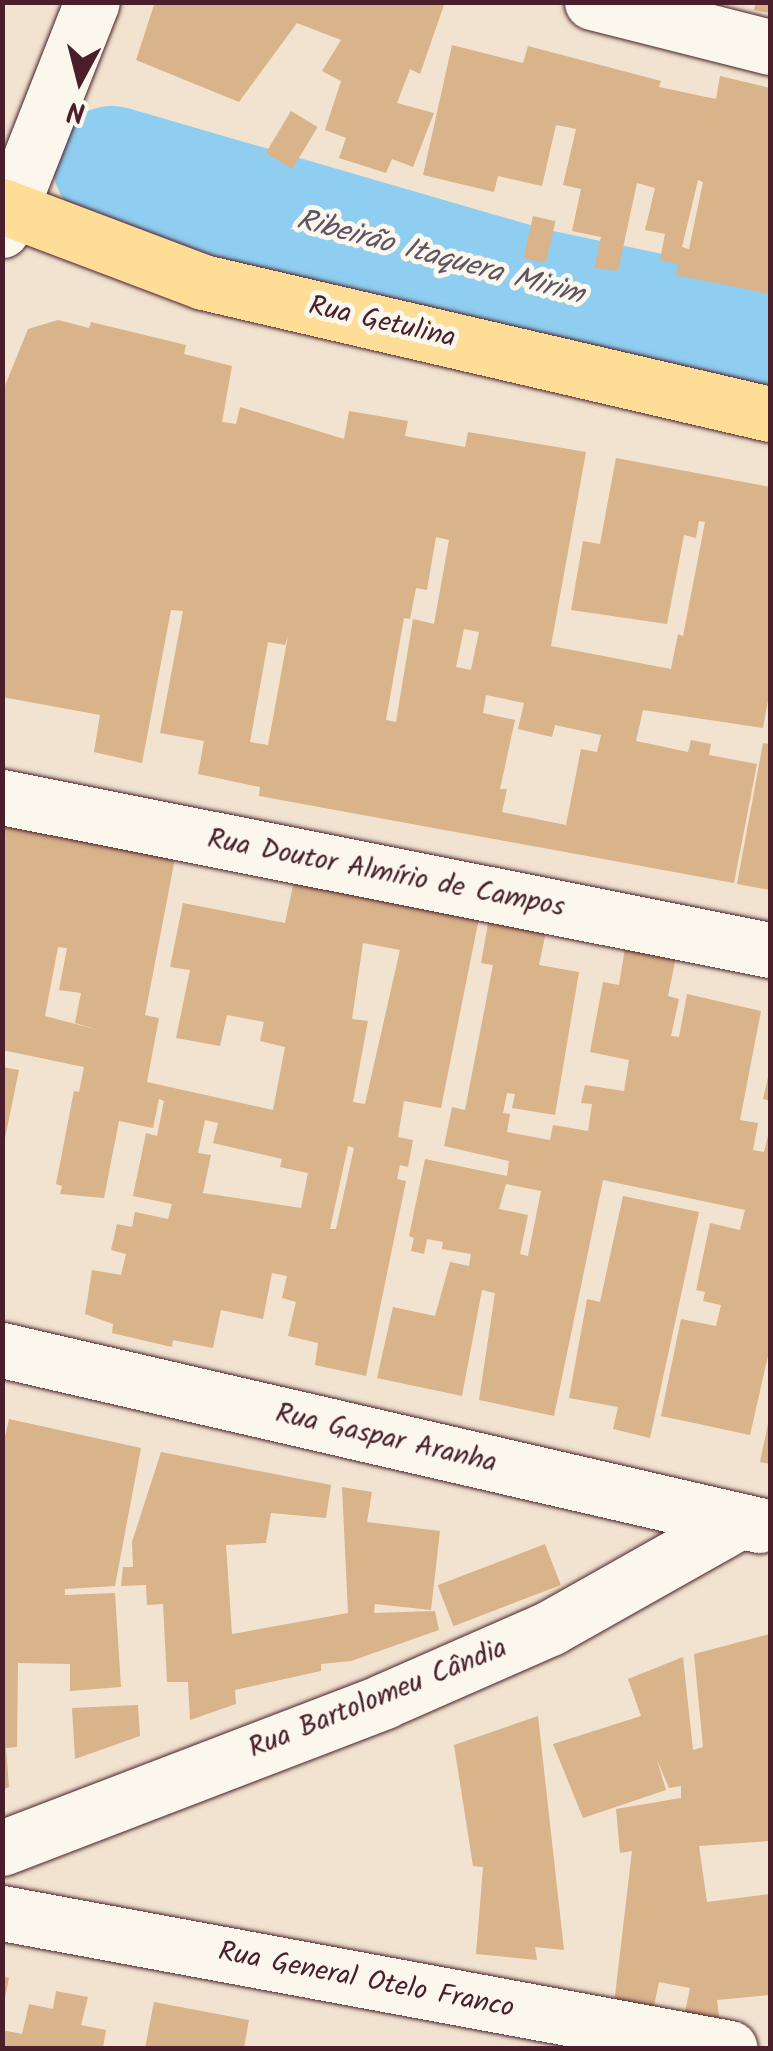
<!DOCTYPE html>
<meta charset="utf-8">
<style>
body{margin:0}
#map{position:relative;width:773px;height:2051px;overflow:hidden;background:#f1e3cf;font-family:Kalam,sans-serif}
div>[style]{position:absolute}
.river>*{height:118px;margin:-59px;padding:0 59px;transform-origin:59px;border-radius:59px;background:#8fcef0}
.building>*{inset:0;background:#d9b38a;transform-origin:0 0}
.roads{filter:drop-shadow(0 0 2px #4a1f2b) drop-shadow(0 0 2px #4a1f2b)}
.minor>*{height:55px;margin:-27.5px;padding:0 27.5px;transform-origin:27.5px;border-radius:27.5px;background:#fbf7ec}
.primary>*{height:55px;margin:-27.5px;padding:0 27.5px;transform-origin:27.5px;border-radius:27.5px;background:#fedd96}
span{translate:-50% -50%;white-space:nowrap;text-align:center;line-height:1.15;-webkit-text-stroke:10px #fbf7ec;paint-order:stroke}
.street-label{font-size:28px;color:#4a1f2b}
.water-label{font-size:30px;color:#5f5466;font-style:italic}
.frame{position:absolute;inset:0;border:5px solid #4a1f2b;pointer-events:none}
.north{position:absolute;left:30px;top:30px;width:100px;height:100px;-webkit-text-stroke:8px #fbf7ec;paint-order:stroke;rotate:187deg;font-size:28px;font-weight:700;line-height:40px;text-align:center;color:#4a1f2b}
.north::after{content:'';display:block;margin:auto;width:35px;height:45px;background:#4a1f2b;clip-path:polygon(50% 0,100% 100%,50% 72%,0 100%)}
</style>
<div id="map">
<div class="river">
<i style="left:112px;top:165px;width:438px;rotate:16.2deg"></i>
<i style="left:533px;top:287px;width:242px;rotate:11.9deg"></i>
</div>
<div class="building">
<i style="clip-path:polygon(155px 2px,445px 2px,420px 74px,410px 69px,397px 103px,434px 113px,413px 167px,392px 159px,386px 173px,339px 158px,346px 138px,325px 130px,341px 81px,322px 71px,341px 40px,297px 23px,239px 102px,136px 60px)"></i>
<i style="clip-path:polygon(756px 2px,770px 2px,770px 13px,754px 10px)"></i>
<i style="clip-path:polygon(evenodd,452px 45px,523px 63px,528px 46px,661px 81px,659px 87px,716px 99px,720px 76px,770px 88px,770px 294px,676px 275px,678px 264px,660px 260px,665px 234px,645px 230px,655px 188px,637px 183px,618px 271px,594px 268px,601px 237px,572px 231px,581px 189px,563px 185px,576px 129px,556px 125px,542px 186px,498px 176px,494px 192px,423px 175px,452px 45px,698px 180px,703px 182px,689px 249px,682px 247px,698px 180px)"></i>
<i style="left:291px;top:111px;width:31px;height:49px;rotate:31deg"></i>
<i style="left:533px;top:216px;width:23px;height:43px;rotate:13deg"></i>
<i style="clip-path:polygon(evenodd,58px 320px,89px 328px,91px 322px,186px 345px,184px 354px,232px 366px,222px 422px,236px 424px,240px 407px,344px 439px,349px 411px,408px 421px,405px 436px,465px 447px,468px 432px,586px 452px,551px 646px,671px 669px,678px 634px,683px 636px,705px 522px,699px 521px,696px 538px,684px 535px,667px 624px,571px 610px,583px 541px,600px 544px,616px 458px,770px 487px,770px 690px,763px 728px,643px 710px,636px 741px,688px 752px,691px 740px,711px 744px,709px 755px,757px 764px,734px 883px,259px 796px,260px 787px,198px 774px,204px 741px,160px 733px,183px 611px,171px 610px,142px 763px,94px 752px,100px 715px,2px 697px,2px 393px,28px 329px,58px 320px,436px 537px,449px 540px,434px 624px,413px 619px,396px 722px,386px 720px,404px 618px,410px 619px,416px 588px,427px 590px,436px 537px,58px 320px,464px 629px,479px 632px,471px 670px,456px 667px,464px 629px,58px 320px,288px 636px,268px 745px,250px 742px,268px 642px,285px 645px,288px 636px,58px 320px,486px 695px,524px 703px,518px 729px,552px 737px,555px 725px,601px 735px,597px 752px,581px 749px,566px 825px,502px 812px,507px 789px,500px 789px,515px 720px,483px 713px,486px 695px)"></i>
<i style="clip-path:polygon(763px 743px,770px 744px,770px 890px,737px 884px)"></i>
<i style="clip-path:polygon(evenodd,2px 819px,176px 853px,145px 1015px,159px 1018px,147px 1082px,273px 1110px,285px 1047px,260px 1041px,264px 1022px,227px 1015px,220px 1046px,176px 1038px,190px 970px,170px 967px,183px 903px,285px 923px,295px 876px,480px 913px,441px 1108px,404px 1101px,398px 1137px,413px 1140px,408px 1167px,400px 1165px,397px 1179px,406px 1181px,366px 1376px,315px 1365px,318px 1343px,288px 1336px,296px 1302px,282px 1298px,287px 1276px,272px 1273px,263px 1319px,221px 1310px,213px 1348px,173px 1340px,172px 1347px,112px 1333px,113px 1324px,85px 1314px,92px 1270px,121px 1275px,126px 1254px,111px 1250px,117px 1224px,132px 1227px,135px 1212px,168px 1219px,172px 1204px,133px 1196px,146px 1133px,157px 1136px,164px 1101px,159px 1099px,153px 1128px,119px 1121px,104px 1198px,60px 1194px,62px 1186px,56px 1184px,74px 1091px,79px 1092px,84px 1067px,2px 1050px,2px 819px,363px 943px,400px 950px,365px 1104px,353px 1102px,368px 1021px,352px 1019px,363px 943px,2px 819px,58px 947px,67px 948px,59px 990px,81px 993px,75px 1023px,102px 1031px,45px 1016px,58px 947px,2px 819px,205px 1120px,218px 1123px,213px 1143px,282px 1159px,280px 1167px,308px 1173px,301px 1208px,203px 1193px,211px 1155px,198px 1153px,205px 1120px,2px 819px,348px 1146px,354px 1148px,336px 1229px,330px 1229px,348px 1146px)"></i>
<i style="clip-path:polygon(evenodd,489px 918px,546px 932px,539px 965px,579px 972px,555px 1115px,512px 1108px,515px 1094px,507px 1093px,503px 1113px,510px 1114px,507px 1132px,550px 1140px,553px 1125px,588px 1131px,592px 1104px,581px 1103px,585px 1085px,624px 1091px,629px 1060px,590px 1052px,603px 982px,619px 985px,625px 948px,676px 957px,668px 996px,679px 999px,671px 1036px,679px 1037px,687px 994px,761px 1011px,740px 1120px,758px 1123px,753px 1150px,764px 1152px,770px 1127px,770px 1347px,750px 1435px,661px 1416px,681px 1319px,716px 1326px,721px 1305px,703px 1301px,705px 1292px,696px 1290px,710px 1223px,740px 1230px,745px 1210px,603px 1180px,554px 1416px,479px 1400px,495px 1293px,482px 1290px,462px 1396px,377px 1378px,393px 1307px,435px 1316px,450px 1262px,469px 1266px,471px 1254px,442px 1249px,443px 1242px,427px 1239px,424px 1254px,411px 1251px,414px 1238px,409px 1236px,425px 1159px,507px 1176px,509px 1161px,444px 1146px,452px 1107px,465px 1110px,493px 965px,481px 963px,489px 918px,506px 1184px,541px 1191px,528px 1256px,520px 1254px,528px 1215px,499px 1209px,506px 1184px)"></i>
<i style="clip-path:polygon(2px 1067px,19px 1070px,4px 1143px,2px 1143px)"></i>
<i style="clip-path:polygon(769px 1073px,770px 1073px,770px 1101px,763px 1099px)"></i>
<i style="clip-path:polygon(623px 1196px,699px 1212px,650px 1438px,613px 1429px,618px 1407px,569px 1398px,587px 1299px,600px 1302px)"></i>
<i style="clip-path:polygon(9px 1419px,141px 1448px,115px 1586px,65px 1589px,65px 1595px,115px 1593px,121px 1687px,70px 1691px,70px 1664px,18px 1663px,17px 1747px,6px 1748px,9px 1787px,2px 1790px,2px 1450px)"></i>
<i style="clip-path:polygon(769px 1419px,770px 1419px,770px 1464px,760px 1462px)"></i>
<i style="clip-path:polygon(161px 1452px,331px 1485px,326px 1518px,271px 1513px,266px 1543px,226px 1545px,232px 1634px,348px 1613px,342px 1487px,372px 1492px,367px 1522px,440px 1531px,431px 1610px,375px 1604px,374px 1613px,435px 1611px,439px 1630px,351px 1661px,321px 1664px,321px 1671px,235px 1690px,236px 1704px,190px 1720px,188px 1682px,167px 1682px,163px 1604px,147px 1605px,146px 1585px,121px 1586px,123px 1567px,133px 1567px,132px 1542px)"></i>
<i style="left:545px;top:1544px;width:44px;height:115px;rotate:69deg"></i>
<i style="clip-path:polygon(770px 1634px,770px 1841px,699px 1846px,707px 1902px,770px 1894px,770px 1995px,717px 2000px,720px 2024px,684px 2017px,690px 1988px,659px 1982px,653px 2011px,614px 2004px,632px 1851px,620px 1853px,616px 1809px,681px 1798px,681px 1786px,669px 1788px,657px 1760px,666px 1790px,583px 1818px,553px 1744px,641px 1716px,628px 1679px,683px 1657px,693px 1750px,703px 1747px,694px 1654px)"></i>
<i style="clip-path:polygon(138px 1705px,140px 1736px,75px 1759px,72px 1708px)"></i>
<i style="clip-path:polygon(538px 1716px,564px 1950px,535px 1947px,537px 1960px,476px 1954px,483px 1867px,473px 1866px,454px 1745px)"></i>
<i style="clip-path:polygon(2px 1976px,9px 1978px,4px 2003px,2px 2003px)"></i>
<i style="clip-path:polygon(56px 1991px,88px 1997px,81px 2025px,106px 2030px,103px 2048px,2px 2048px,2px 2030px,22px 2034px,29px 2004px,53px 2009px)"></i>
<i style="clip-path:polygon(154px 2002px,249px 2020px,244px 2048px,145px 2048px)"></i>
</div>
<div class="roads">
<div class="minor">
<i style="left:592px;top:2px;width:184px;rotate:14.2deg"></i>
<i style="left:2px;top:230px;width:245px;rotate:-68.5deg"></i>
<i style="left:2px;top:797px;width:783px;rotate:11.27deg"></i>
<i style="left:2px;top:1350px;width:777px;rotate:13.02deg"></i>
<i style="left:2px;top:1848px;width:409px;rotate:-21deg"></i>
<i style="left:384px;top:1701px;width:181px;rotate:-23.7deg"></i>
<i style="left:550px;top:1628px;width:218px;rotate:-29.4deg"></i>
<i style="left:2px;top:1913px;width:740px;rotate:10.51deg"></i>
</div>
<div class="primary">
<i style="left:2px;top:206px;width:215px;rotate:20.7deg"></i>
<i style="left:203px;top:282px;width:582px;rotate:13.11deg"></i>
</div>
</div>
<div class="street-label">
<span style="left:382px;top:323px;rotate:13deg">Rua Getulina</span>
<span style="left:386px;top:874px;rotate:11deg">Rua Doutor Almírio de Campos</span>
<span style="left:386px;top:1439px;rotate:13deg">Rua Gaspar Aranha</span>
<span style="left:378px;top:1699px;rotate:-22deg">Rua Bartolomeu Cândia</span>
<span style="left:366px;top:1981px;rotate:11deg">Rua General Otelo Franco</span>
</div>
<div class="water-label">
<span style="left:440px;top:258px;rotate:15deg">Ribeirão Itaquera Mirim</span>
</div>
<div class="frame"></div>
<div class="north">N</div>
</div>
